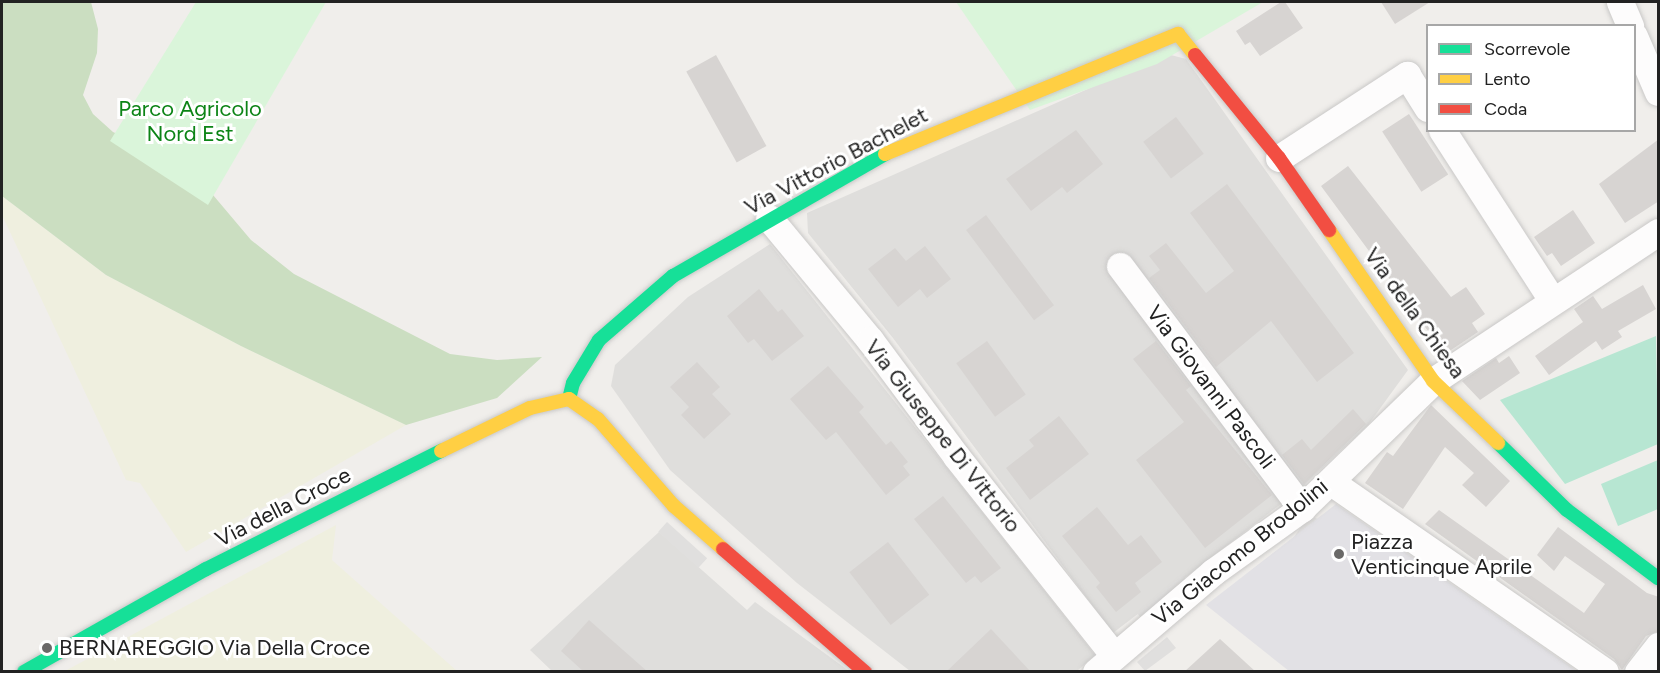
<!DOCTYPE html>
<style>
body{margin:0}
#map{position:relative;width:1660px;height:673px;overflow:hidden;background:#f0eeeb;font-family:Figtree,sans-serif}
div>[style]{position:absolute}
.residential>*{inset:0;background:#dfdedc}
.farmland>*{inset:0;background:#efefdf}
.forest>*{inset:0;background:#cbdec1}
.park>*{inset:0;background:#daf5da}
.pitch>*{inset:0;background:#b7e6d2}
.parking>*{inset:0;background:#e0dfde;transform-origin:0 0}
.plaza>*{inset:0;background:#e2e1e5}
.building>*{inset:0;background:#d7d4d2;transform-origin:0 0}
.roads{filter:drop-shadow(0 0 2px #c9c8c7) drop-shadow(0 0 2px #c9c8c7)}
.street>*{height:27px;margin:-13.5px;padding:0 13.5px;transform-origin:13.5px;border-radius:13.5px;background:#fdfcfc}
.fast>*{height:14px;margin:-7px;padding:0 7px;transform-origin:7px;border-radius:7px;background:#16e098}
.slow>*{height:14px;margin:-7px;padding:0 7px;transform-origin:7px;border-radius:7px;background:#ffcf43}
.jam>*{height:14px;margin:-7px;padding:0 7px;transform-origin:7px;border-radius:7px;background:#f24e42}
.dots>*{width:16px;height:16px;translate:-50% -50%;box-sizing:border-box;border:3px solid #fff;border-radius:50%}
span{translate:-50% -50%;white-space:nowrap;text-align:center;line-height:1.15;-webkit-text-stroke:6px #fff;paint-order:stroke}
.park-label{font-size:22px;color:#0c8416}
.street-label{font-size:22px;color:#222}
.poi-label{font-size:22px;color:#222}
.left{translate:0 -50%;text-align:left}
.frame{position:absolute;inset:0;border:3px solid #222;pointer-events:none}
.legend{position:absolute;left:1426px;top:24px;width:210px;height:108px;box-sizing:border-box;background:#fff;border:2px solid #a7a7a7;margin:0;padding:8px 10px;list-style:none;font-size:18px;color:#222}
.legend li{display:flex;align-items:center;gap:12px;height:30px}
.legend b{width:30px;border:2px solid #a7a7a7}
</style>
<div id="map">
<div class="residential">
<i style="clip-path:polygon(1167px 54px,1186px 59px,1408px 370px,1368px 425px,1299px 490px,1113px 633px,893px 338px,808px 233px,807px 213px)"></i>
<i style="clip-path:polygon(770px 244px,1095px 655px,1077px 671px,910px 671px,797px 583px,670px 470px,611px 386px,615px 365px,688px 297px)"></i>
<i style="clip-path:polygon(659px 532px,747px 610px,755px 602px,849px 671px,552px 671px,530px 650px)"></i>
</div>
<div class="farmland">
<i style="clip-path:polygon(2px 196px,106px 275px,241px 346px,406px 425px,186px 552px,140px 483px,126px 480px,2px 215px)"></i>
<i style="clip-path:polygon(336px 525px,332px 560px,457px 671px,65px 671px)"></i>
</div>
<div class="forest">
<i style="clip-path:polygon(2px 2px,91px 2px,98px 29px,97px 53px,83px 95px,93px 114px,113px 132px,148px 148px,213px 195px,251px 240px,294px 274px,450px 354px,497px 360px,542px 357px,497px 398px,406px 425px,241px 346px,106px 275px,2px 196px)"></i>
</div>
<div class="park">
<i style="clip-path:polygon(196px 2px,326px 2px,208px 205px,110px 141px)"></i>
<i style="clip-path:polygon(956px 2px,1263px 2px,1157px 64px,1030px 110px)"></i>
</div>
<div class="pitch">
<i style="clip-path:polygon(1656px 336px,1658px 444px,1565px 484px,1500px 400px)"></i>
<i style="clip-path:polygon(1658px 460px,1658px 509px,1618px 526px,1601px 484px)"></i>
</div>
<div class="parking">
<i style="left:1310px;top:514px;width:16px;height:101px;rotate:35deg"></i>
<i style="left:667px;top:522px;width:54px;height:13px;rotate:42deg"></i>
<i style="left:1182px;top:575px;width:11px;height:59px;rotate:49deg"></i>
<i style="clip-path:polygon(1167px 637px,1176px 648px,1145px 671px,1137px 662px)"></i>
</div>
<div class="plaza">
<i style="clip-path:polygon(1336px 504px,1577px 671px,1289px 671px,1206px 605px)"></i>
</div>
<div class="building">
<i style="clip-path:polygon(1281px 2px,1285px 2px,1303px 28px,1260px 56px,1250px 42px,1245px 45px,1236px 31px)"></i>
<i style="clip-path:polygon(1381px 2px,1430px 2px,1395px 24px)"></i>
<i style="left:716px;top:55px;width:104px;height:34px;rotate:61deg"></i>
<i style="left:1409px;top:114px;width:72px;height:32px;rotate:57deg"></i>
<i style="left:1176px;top:117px;width:46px;height:41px;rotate:53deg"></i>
<i style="clip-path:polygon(1076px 130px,1103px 164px,1067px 193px,1062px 187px,1031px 211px,1006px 179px)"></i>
<i style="clip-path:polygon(1659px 139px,1659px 201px,1625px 223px,1599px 184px)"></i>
<i style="clip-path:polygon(1348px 166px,1451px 297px,1466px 287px,1485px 314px,1472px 323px,1478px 332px,1445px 354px,1321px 186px)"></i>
<i style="clip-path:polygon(1227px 184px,1354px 353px,1317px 382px,1271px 321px,1216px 367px,1149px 278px,1160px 270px,1149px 256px,1166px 243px,1206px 293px,1234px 271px,1190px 213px)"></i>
<i style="clip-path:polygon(1573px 210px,1595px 243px,1561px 266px,1552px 253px,1547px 256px,1534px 237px)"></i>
<i style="left:986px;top:215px;width:113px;height:25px;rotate:53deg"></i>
<i style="clip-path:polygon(925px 246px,951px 279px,927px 298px,920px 289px,898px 307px,868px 269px,895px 248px,906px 261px)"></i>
<i style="clip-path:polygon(1643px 285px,1656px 309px,1618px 331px,1622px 337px,1602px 350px,1596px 341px,1549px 375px,1535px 356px,1583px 322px,1574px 309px,1593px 296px,1602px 309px)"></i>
<i style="clip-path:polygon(759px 289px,778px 312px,782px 309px,804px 336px,772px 361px,754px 339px,748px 343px,727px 316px)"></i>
<i style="left:987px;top:341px;width:66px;height:38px;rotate:54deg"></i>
<i style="clip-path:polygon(1156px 341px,1191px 386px,1186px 390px,1272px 495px,1205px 548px,1136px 460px,1184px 422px,1133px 359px)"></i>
<i style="clip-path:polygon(1509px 356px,1520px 373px,1480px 400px,1462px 381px,1496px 358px,1499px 363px)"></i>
<i style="clip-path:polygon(697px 362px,720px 387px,712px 394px,731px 414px,704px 439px,681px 415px,689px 407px,670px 387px)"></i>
<i style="clip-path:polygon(828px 366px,864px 407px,859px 412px,886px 445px,891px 441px,908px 462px,903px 466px,910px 475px,886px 495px,836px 432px,826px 440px,790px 399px)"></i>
<i style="clip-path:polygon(1431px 405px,1510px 481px,1486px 507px,1462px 485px,1474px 473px,1445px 447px,1403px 509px,1365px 483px,1387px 452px,1393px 456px)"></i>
<i style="clip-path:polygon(1353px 409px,1366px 424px,1304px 484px,1282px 455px,1302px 439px,1311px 450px)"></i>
<i style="clip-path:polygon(1059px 416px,1089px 454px,1030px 500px,1006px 468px,1034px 446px,1029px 440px)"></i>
<i style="clip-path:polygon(943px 496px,1001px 568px,981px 583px,975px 576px,966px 583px,914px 519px)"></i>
<i style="clip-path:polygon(1097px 507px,1128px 545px,1141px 535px,1162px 562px,1135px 583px,1141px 592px,1116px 612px,1096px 587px,1100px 583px,1062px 536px)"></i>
<i style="clip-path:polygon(1439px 510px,1584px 613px,1605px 584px,1565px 556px,1554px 571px,1537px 555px,1558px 527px,1647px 593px,1659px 597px,1659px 631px,1646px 636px,1622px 670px,1614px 659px,1425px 524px)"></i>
<i style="left:888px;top:542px;width:67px;height:49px;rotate:52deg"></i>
<i style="clip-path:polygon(589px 620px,648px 672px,584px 672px,561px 651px)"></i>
<i style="clip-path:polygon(991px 629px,1031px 672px,946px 672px)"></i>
<i style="clip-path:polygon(1220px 639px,1256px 672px,1184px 672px)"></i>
</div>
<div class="roads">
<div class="street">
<i style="left:1620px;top:2px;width:26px;rotate:67deg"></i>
<i style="left:1634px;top:36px;width:61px;rotate:66.8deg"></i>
<i style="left:1442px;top:130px;width:202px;rotate:57.1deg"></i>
<i style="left:1279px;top:158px;width:153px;rotate:-33deg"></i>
<i style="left:1407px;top:75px;width:39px;rotate:58deg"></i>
<i style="left:769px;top:218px;width:158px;rotate:50.4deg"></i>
<i style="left:870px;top:340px;width:144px;rotate:53.4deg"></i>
<i style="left:956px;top:456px;width:254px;rotate:51.6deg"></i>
<i style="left:1120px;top:266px;width:303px;rotate:53.1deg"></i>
<i style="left:1331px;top:482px;width:333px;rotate:34.7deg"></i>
<i style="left:1096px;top:672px;width:154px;rotate:-40.5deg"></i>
<i style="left:1213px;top:572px;width:110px;rotate:-35.7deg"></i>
<i style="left:1302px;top:508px;width:182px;rotate:-44.1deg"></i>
<i style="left:1433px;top:381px;width:270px;rotate:-33.5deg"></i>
<i style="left:1638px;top:672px;width:33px;rotate:-52deg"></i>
</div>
<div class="fast">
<i style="left:569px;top:399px;width:16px;rotate:-76deg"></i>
<i style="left:573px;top:383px;width:50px;rotate:-58.8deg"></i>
<i style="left:599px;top:340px;width:98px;rotate:-40.9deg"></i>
<i style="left:673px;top:276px;width:245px;rotate:-29.9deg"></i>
<i style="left:1498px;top:443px;width:96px;rotate:44.2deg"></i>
<i style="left:1567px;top:510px;width:114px;rotate:36.8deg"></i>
<i style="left:24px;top:672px;width:209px;rotate:-29.5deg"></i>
<i style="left:206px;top:569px;width:263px;rotate:-26.7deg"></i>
</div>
<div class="slow">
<i style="left:885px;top:154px;width:317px;rotate:-22.3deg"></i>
<i style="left:1178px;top:34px;width:27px;rotate:51deg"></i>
<i style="left:1329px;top:230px;width:183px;rotate:55.4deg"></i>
<i style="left:1433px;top:381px;width:90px;rotate:43.6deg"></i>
<i style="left:441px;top:451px;width:99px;rotate:-25.8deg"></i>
<i style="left:530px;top:408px;width:40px;rotate:-13deg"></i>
<i style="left:569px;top:399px;width:35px;rotate:35deg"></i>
<i style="left:598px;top:419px;width:116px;rotate:48.9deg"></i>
<i style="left:674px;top:506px;width:65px;rotate:41.3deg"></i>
</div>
<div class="jam">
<i style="left:1195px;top:55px;width:133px;rotate:50.8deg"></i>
<i style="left:1279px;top:158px;width:88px;rotate:55.2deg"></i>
<i style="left:723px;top:549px;width:188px;rotate:40.9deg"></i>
</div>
</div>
<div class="dots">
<i style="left:1339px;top:554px;background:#6a6968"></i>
<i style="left:47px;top:648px;background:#6a6968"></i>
</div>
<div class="park-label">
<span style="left:190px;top:121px">Parco Agricolo<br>Nord Est</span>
</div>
<div class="street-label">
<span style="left:836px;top:161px;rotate:-28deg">Via Vittorio Bachelet</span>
<span style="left:1415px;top:313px;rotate:54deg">Via della Chiesa</span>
<span style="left:1211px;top:387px;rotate:53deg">Via Giovanni Pascoli</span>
<span style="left:943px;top:436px;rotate:52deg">Via Giuseppe Di Vittorio</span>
<span style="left:283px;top:507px;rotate:-27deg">Via della Croce</span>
<span style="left:1240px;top:552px;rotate:-39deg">Via Giacomo Brodolini</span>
</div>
<div class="poi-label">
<span class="left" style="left:1351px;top:554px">Piazza<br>Venticinque Aprile</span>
<span class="left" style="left:59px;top:648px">BERNAREGGIO Via Della Croce</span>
</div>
<div class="frame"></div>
<ul class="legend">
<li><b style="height:8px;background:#16e098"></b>Scorrevole</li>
<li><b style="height:8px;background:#ffcf43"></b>Lento</li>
<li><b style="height:8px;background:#f24e42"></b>Coda</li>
</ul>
</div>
